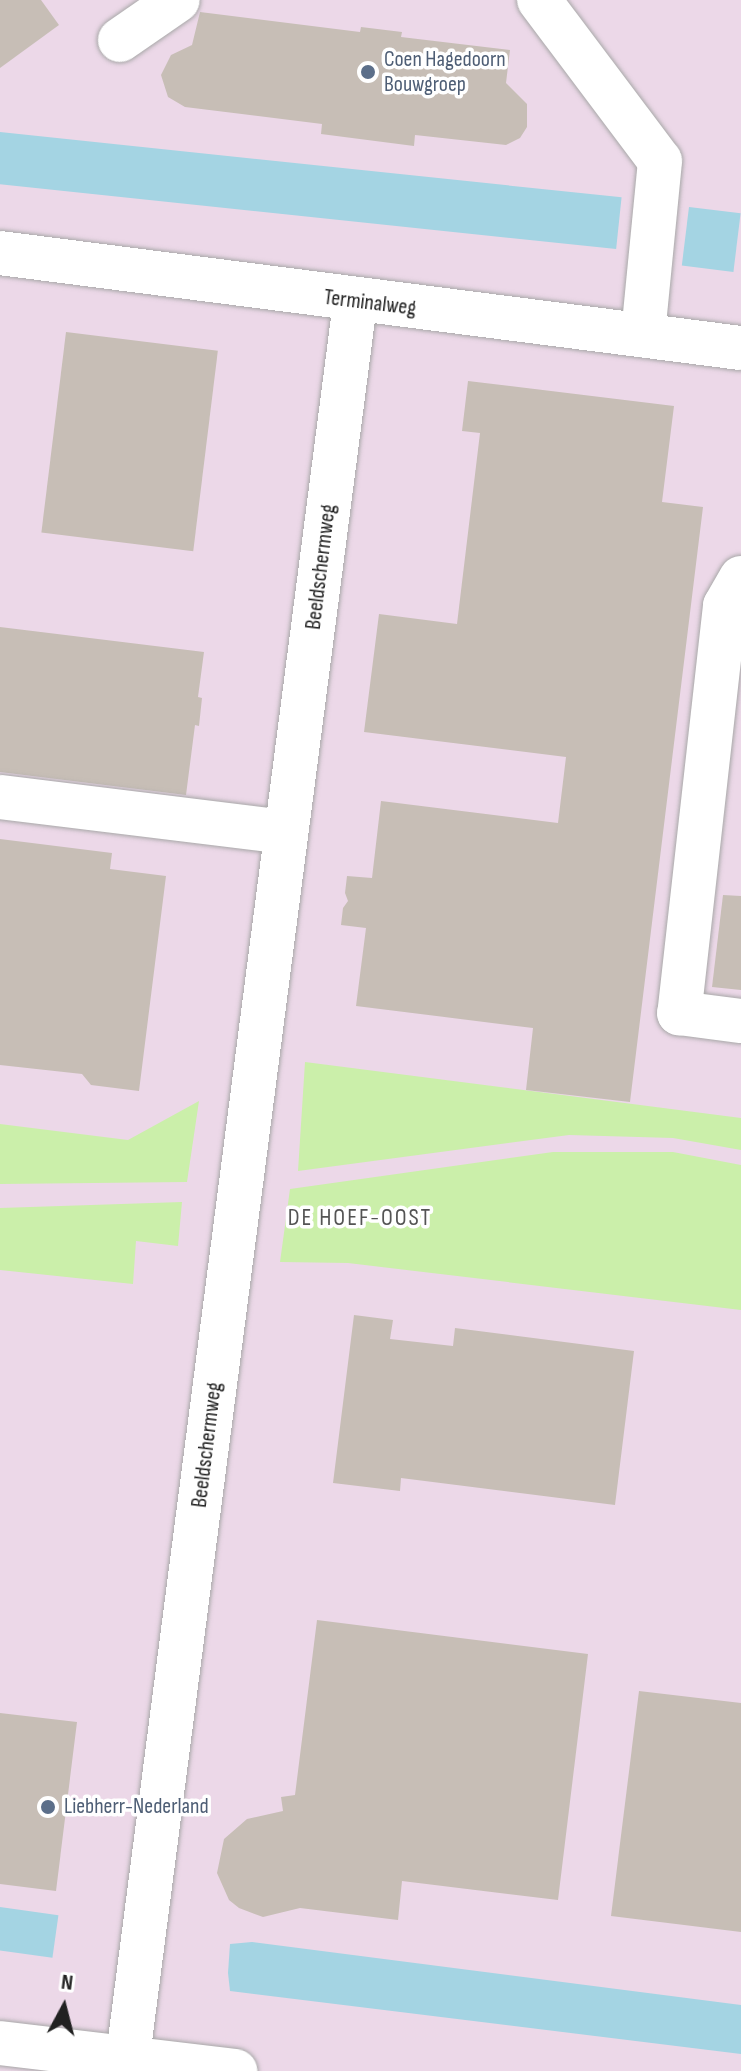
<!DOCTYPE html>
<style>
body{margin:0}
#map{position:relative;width:741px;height:2071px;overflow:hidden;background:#f2eee7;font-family:"Sofia Sans Condensed",sans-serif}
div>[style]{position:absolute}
.industrial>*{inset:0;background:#ecd8e8;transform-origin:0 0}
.grass>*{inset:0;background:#cbefaa}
.water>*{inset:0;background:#a4d4e3;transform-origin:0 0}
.building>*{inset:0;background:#c7beb6;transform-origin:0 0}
.roads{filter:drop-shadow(0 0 2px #a8a8a8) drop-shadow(0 0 2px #a8a8a8)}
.minor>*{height:44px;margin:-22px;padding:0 22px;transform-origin:22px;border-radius:22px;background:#fff}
.dots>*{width:22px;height:22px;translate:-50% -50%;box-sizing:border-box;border:4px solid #fff;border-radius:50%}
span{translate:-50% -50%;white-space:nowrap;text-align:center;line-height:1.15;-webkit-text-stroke:7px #fff;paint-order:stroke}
.service-label{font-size:22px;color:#4e5e75}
.left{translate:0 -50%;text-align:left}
.street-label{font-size:22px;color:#212121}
.neighbourhood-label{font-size:24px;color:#545454;letter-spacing:2px}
.north{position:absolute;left:24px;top:1967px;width:80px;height:80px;-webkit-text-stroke:6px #fff;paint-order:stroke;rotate:7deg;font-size:22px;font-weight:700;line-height:32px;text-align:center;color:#212121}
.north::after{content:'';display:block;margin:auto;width:28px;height:36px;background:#212121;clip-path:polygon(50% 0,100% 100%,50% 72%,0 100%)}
</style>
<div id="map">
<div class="industrial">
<i style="left:0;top:0;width:741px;height:2071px"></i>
</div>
<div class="grass">
<i style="clip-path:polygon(305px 1062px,741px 1118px,741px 1150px,673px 1138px,569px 1135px,298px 1171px)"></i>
<i style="clip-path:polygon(199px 1101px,187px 1182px,0 1184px,0 1124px,128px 1140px)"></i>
<i style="clip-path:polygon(553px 1152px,673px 1152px,741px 1165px,741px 1310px,348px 1263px,280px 1262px,290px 1189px)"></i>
<i style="clip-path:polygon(182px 1202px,178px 1246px,136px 1241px,133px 1284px,0 1270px,0 1208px)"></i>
</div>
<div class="water">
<i style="left:0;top:132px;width:625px;height:52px;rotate:6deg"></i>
<i style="left:689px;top:207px;width:52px;height:59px;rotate:7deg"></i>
<i style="left:0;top:1907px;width:59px;height:43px;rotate:8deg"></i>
<i style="clip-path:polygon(252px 1942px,741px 2005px,741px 2054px,230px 1991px,228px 1973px,230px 1944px)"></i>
</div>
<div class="building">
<i style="clip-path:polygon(0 0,41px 0,59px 25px,0 68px)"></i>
<i style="clip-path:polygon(200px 12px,360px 32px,361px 27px,402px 32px,401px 37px,510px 50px,506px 83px,527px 104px,527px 127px,520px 138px,506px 145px,415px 135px,414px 146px,321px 134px,322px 124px,185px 107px,168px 97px,161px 75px,171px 55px,192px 45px)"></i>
<i style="left:66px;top:332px;width:153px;height:202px;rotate:7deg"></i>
<i style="clip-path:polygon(468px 381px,674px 406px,662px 502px,703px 507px,630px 1102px,526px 1090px,533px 1028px,356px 1006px,366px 928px,341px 925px,343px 908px,348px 901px,345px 893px,347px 876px,372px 878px,381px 801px,558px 823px,566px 757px,364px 732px,379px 614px,457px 624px,480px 433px,462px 431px)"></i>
<i style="clip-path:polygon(0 627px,204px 652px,198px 697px,202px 698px,199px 726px,195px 725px,186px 795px,0 772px)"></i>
<i style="clip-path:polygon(0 839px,112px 853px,110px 869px,166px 876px,139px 1091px,91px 1085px,82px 1074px,0 1065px)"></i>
<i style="clip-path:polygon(723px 895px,741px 896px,741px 990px,712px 987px)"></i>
<i style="clip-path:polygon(354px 1315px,393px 1320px,390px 1339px,453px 1346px,455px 1328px,634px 1351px,615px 1505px,401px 1478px,400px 1491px,333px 1483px)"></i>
<i style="clip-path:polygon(317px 1620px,588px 1654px,558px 1900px,402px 1881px,398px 1920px,300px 1908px,263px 1917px,239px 1908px,229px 1900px,217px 1873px,224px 1839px,247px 1819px,283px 1811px,281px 1797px,295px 1795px)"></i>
<i style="clip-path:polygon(639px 1691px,741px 1703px,741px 1932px,611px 1916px)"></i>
<i style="clip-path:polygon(0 1713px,77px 1722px,56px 1891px,0 1884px)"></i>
</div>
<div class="roads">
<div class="minor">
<i style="left:539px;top:0;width:201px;rotate:53.1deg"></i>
<i style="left:660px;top:161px;width:175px;rotate:95.6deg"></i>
<i style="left:120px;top:40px;width:70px;rotate:-34.6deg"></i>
<i style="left:0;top:253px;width:747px;rotate:7.31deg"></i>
<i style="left:741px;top:578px;width:32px;rotate:120deg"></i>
<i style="left:725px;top:606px;width:410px;rotate:96.4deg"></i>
<i style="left:679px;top:1013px;width:63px;rotate:7.4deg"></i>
<i style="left:0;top:797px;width:288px;rotate:7deg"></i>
<i style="left:0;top:2043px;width:237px;rotate:6.8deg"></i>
<i style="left:126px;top:2071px;width:1784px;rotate:-82.62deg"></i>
</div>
</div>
<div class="dots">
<i style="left:368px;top:72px;background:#5c6f8a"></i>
<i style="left:48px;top:1807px;background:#5c6f8a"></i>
</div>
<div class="service-label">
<span class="left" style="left:384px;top:72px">Coen Hagedoorn<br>Bouwgroep</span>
<span class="left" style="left:64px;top:1807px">Liebherr-Nederland</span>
</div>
<div class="street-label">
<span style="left:370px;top:303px;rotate:7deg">Terminalweg</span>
<span style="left:321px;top:567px;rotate:-83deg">Beeldschermweg</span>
<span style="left:207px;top:1445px;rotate:-83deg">Beeldschermweg</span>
</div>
<div class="neighbourhood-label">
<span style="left:360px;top:1218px">DE HOEF-OOST</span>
</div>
<div class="north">N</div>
</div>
